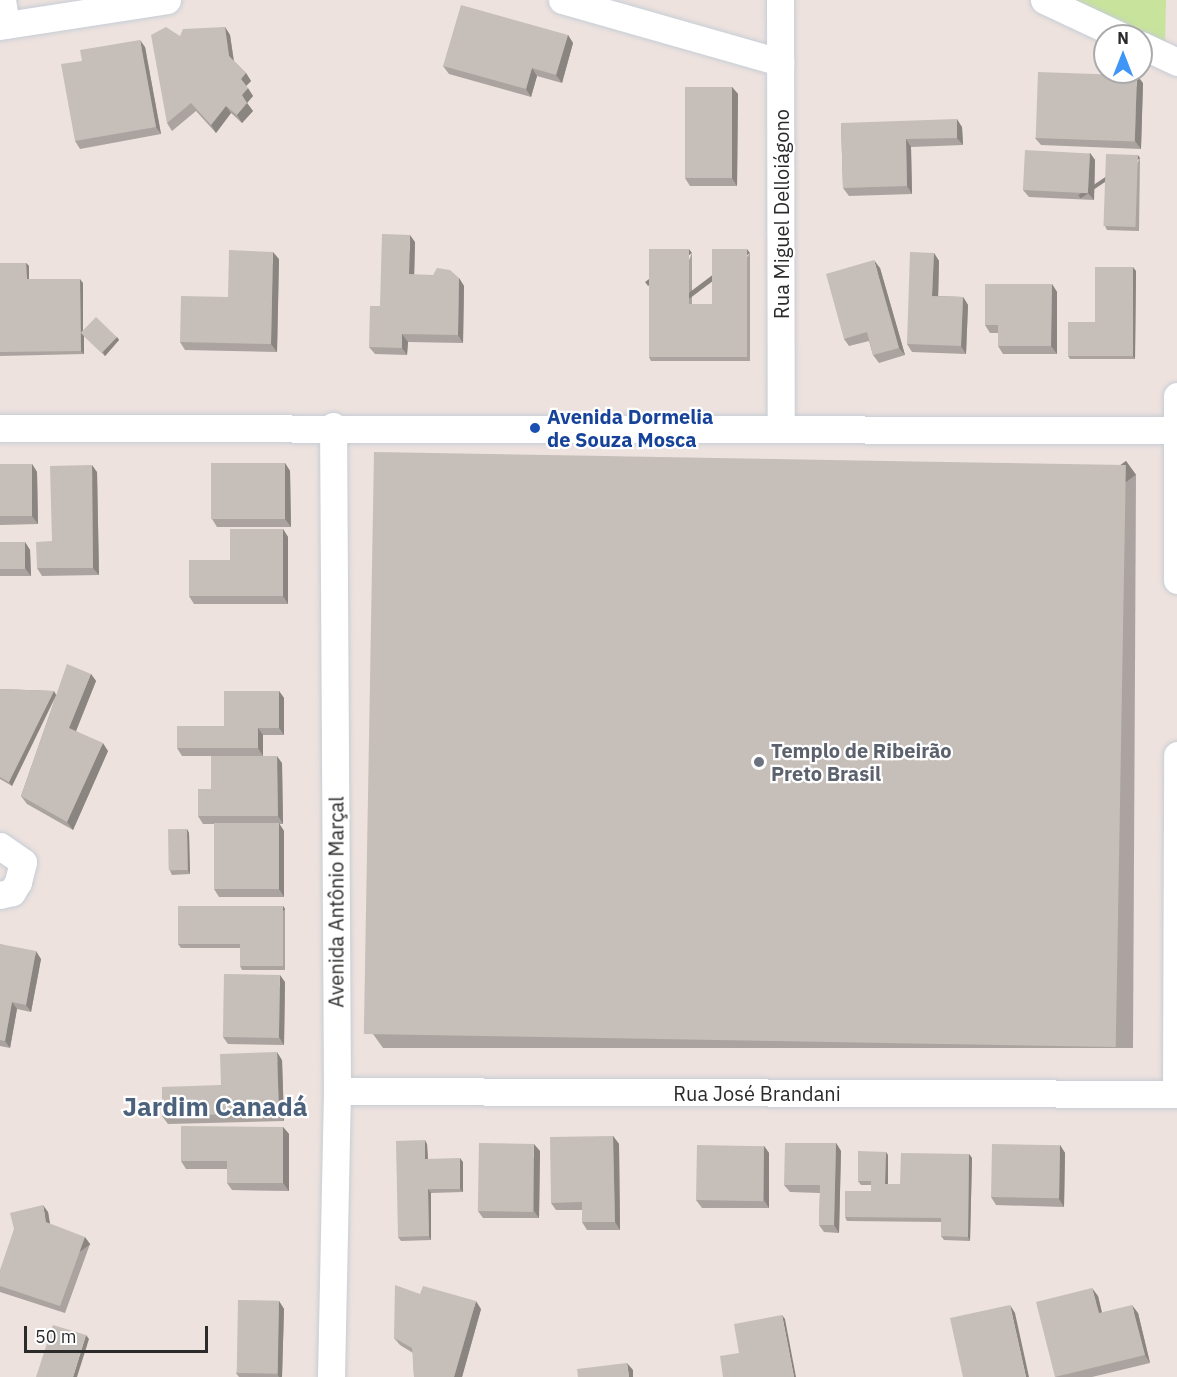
<!DOCTYPE html>
<meta charset="utf-8">
<style>
body{margin:0}
#map{position:relative;width:1177px;height:1377px;overflow:hidden;background:#ede2de;font-family:"IBM Plex Sans",sans-serif}
div>[style]{position:absolute}
.green>*{inset:0;background:#c8e39b}
.roads{filter:drop-shadow(0 0 2px #c6cdd5) drop-shadow(0 0 2px #c6cdd5)}
.street>*{height:27px;margin:-13.5px;padding:0 13.5px;transform-origin:13.5px;border-radius:13.5px;background:#fff}
.wall>*{inset:0;background:#aaa39f}
.shaded-wall>*{inset:0;background:#8b8582;transform-origin:0 0}
.building>*{inset:0;background:#c6beb9;transform-origin:0 0}
.dots>*{width:16px;height:16px;translate:-50% -50%;box-sizing:border-box;border:3px solid #fff;border-radius:50%}
span{translate:-50% -50%;white-space:nowrap;text-align:center;line-height:1.15;-webkit-text-stroke:4.5px #fff;paint-order:stroke}
.street-label{font-size:20px;color:#2b2b2b}
.transit-label{font-size:20px;color:#164399;font-weight:700}
.left{translate:0 -50%;text-align:left}
.worship-label{font-size:20px;color:#5b616d;font-weight:700}
.district-label{font-size:26px;color:#4c627c;font-weight:700}
.north{position:absolute;left:1093px;top:24px;width:60px;height:60px;box-sizing:border-box;background:#fff;border:2px solid #aaa;border-radius:50%;rotate:0deg;font-size:16px;font-weight:700;line-height:24px;text-align:center;color:#2b2b2b}
.north::after{content:'';display:block;margin:auto;width:21px;height:27px;background:#3f96f8;clip-path:polygon(50% 0,100% 100%,50% 72%,0 100%)}
.scale{position:absolute;left:24px;top:1326px;width:184px;height:27px;box-sizing:border-box;border:3px solid #2b2b2b;border-top:0;padding-left:8px;font-size:18px;line-height:21px;white-space:nowrap;color:#2b2b2b;-webkit-text-stroke:4px #fff;paint-order:stroke}
</style>
<div id="map">
<div class="green">
<i style="clip-path:polygon(1074px 0,1166px 0,1165px 42px,1164px 42px)"></i>
</div>
<div class="roads">
<div class="street">
<i style="left:2px;top:0;width:25px;rotate:81deg"></i>
<i style="left:562px;top:0;width:227px;rotate:15.9deg"></i>
<i style="left:780px;top:0;width:427px;rotate:89.9deg"></i>
<i style="left:1044px;top:0;width:85px;rotate:25.1deg"></i>
<i style="left:0;top:26px;width:169px;rotate:-8.8deg"></i>
<i style="left:1141px;top:45px;width:40px;rotate:25deg"></i>
<i style="left:1177px;top:396px;width:184px;rotate:90deg"></i>
<i style="left:0;top:428px;width:1177px;rotate:0.1deg"></i>
<i style="left:0;top:846px;width:28px;rotate:35deg"></i>
<i style="left:23px;top:862px;width:21px;rotate:104deg"></i>
<i style="left:18px;top:882px;width:12px;rotate:121deg"></i>
<i style="left:12px;top:892px;width:12px;rotate:166deg"></i>
<i style="left:337px;top:1091px;width:840px;rotate:0.2deg"></i>
<i style="left:1176px;top:1094px;width:339px;rotate:-89.8deg"></i>
<i style="left:331px;top:1377px;width:286px;rotate:-88.8deg"></i>
<i style="left:337px;top:1091px;width:665px;rotate:-90.34deg"></i>
</div>
</div>
<div class="wall">
<i style="clip-path:polygon(225px 27px,230px 35px,234px 61px,246px 73px,251px 81px,246px 86px,253px 96px,247px 103px,253px 111px,242px 123px,231px 113px,216px 133px,196px 111px,172px 131px,167px 123px,180px 36px)"></i>
<i style="clip-path:polygon(568px 35px,573px 43px,562px 83px,537px 76px,531px 97px,449px 74px,443px 66px)"></i>
<i style="clip-path:polygon(145px 47px,161px 134px,80px 149px,75px 141px,82px 61px)"></i>
<i style="clip-path:polygon(1143px 83px,1141px 149px,1041px 145px,1035px 138px)"></i>
<i style="clip-path:polygon(732px 87px,738px 94px,737px 186px,690px 186px,685px 178px)"></i>
<i style="clip-path:polygon(841px 123px,962px 127px,963px 145px,911px 147px,912px 194px,849px 196px,843px 188px)"></i>
<i style="clip-path:polygon(1090px 153px,1095px 160px,1094px 200px,1029px 197px,1023px 190px)"></i>
<i style="clip-path:polygon(1140px 158px,1139px 231px,1107px 230px,1105px 226px)"></i>
<i style="clip-path:polygon(415px 242px,414px 275px,459px 278px,464px 286px,463px 343px,408px 342px,407px 355px,375px 354px,369px 347px,380px 306px)"></i>
<i style="clip-path:polygon(692px 253px,692px 304px,712px 304px,750px 253px,750px 361px,651px 361px,649px 357px)"></i>
<i style="clip-path:polygon(934px 253px,939px 261px,938px 296px,963px 297px,968px 305px,966px 354px,912px 352px,907px 344px)"></i>
<i style="clip-path:polygon(279px 259px,277px 352px,185px 350px,180px 342px,228px 297px)"></i>
<i style="clip-path:polygon(0 263px,26px 263px,29px 266px,29px 279px,83px 283px,83px 331px,117px 337px,119px 340px,105px 356px,84px 336px,84px 354px,0 356px)"></i>
<i style="clip-path:polygon(880px 268px,905px 355px,879px 363px,873px 355px,869px 341px,849px 346px,844px 339px)"></i>
<i style="clip-path:polygon(1136px 271px,1135px 359px,1070px 359px,1068px 356px)"></i>
<i style="clip-path:polygon(1052px 284px,1057px 292px,1057px 354px,1003px 354px,998px 346px,998px 333px,990px 333px,985px 325px)"></i>
<i style="clip-path:polygon(1126px 461px,1136px 475px,1133px 1048px,383px 1048px,373px 1034px)"></i>
<i style="clip-path:polygon(285px 463px,290px 471px,291px 527px,217px 527px,212px 519px)"></i>
<i style="clip-path:polygon(32px 464px,37px 472px,38px 524px,0 525px,0 465px)"></i>
<i style="clip-path:polygon(97px 472px,99px 575px,42px 576px,37px 568px,52px 541px)"></i>
<i style="clip-path:polygon(283px 529px,288px 537px,288px 604px,194px 604px,189px 596px,230px 560px)"></i>
<i style="clip-path:polygon(0 542px,25px 542px,30px 550px,31px 576px,0 576px)"></i>
<i style="clip-path:polygon(91px 674px,96px 681px,76px 731px,108px 751px,73px 830px,27px 804px,21px 796px,56px 696px,12px 786px,0 779px,0 689px,54px 691px,56px 695px)"></i>
<i style="clip-path:polygon(279px 691px,284px 698px,284px 735px,263px 735px,263px 756px,182px 756px,177px 748px,224px 726px)"></i>
<i style="clip-path:polygon(282px 763px,283px 824px,279px 824px,284px 831px,284px 897px,219px 897px,214px 889px,214px 824px,203px 824px,198px 816px,211px 789px)"></i>
<i style="clip-path:polygon(187px 829px,189px 833px,190px 874px,172px 875px,170px 871px)"></i>
<i style="clip-path:polygon(283px 906px,285px 909px,285px 970px,242px 970px,240px 966px,240px 948px,181px 948px,178px 944px)"></i>
<i style="clip-path:polygon(0 944px,41px 959px,31px 1012px,17px 1009px,10px 1048px,0 1046px)"></i>
<i style="clip-path:polygon(285px 982px,284px 1045px,228px 1044px,223px 1037px)"></i>
<i style="clip-path:polygon(282px 1060px,284px 1121px,168px 1124px,162px 1116px,221px 1085px)"></i>
<i style="clip-path:polygon(283px 1127px,289px 1134px,289px 1191px,232px 1190px,227px 1183px,227px 1169px,186px 1169px,181px 1161px)"></i>
<i style="clip-path:polygon(613px 1136px,619px 1144px,620px 1230px,587px 1230px,582px 1222px,582px 1210px,556px 1210px,551px 1203px)"></i>
<i style="clip-path:polygon(836px 1143px,841px 1151px,839px 1233px,824px 1232px,819px 1225px,820px 1193px,790px 1192px,784px 1185px)"></i>
<i style="clip-path:polygon(427px 1144px,428px 1159px,463px 1162px,463px 1192px,431px 1193px,431px 1240px,401px 1241px,398px 1237px)"></i>
<i style="clip-path:polygon(1060px 1145px,1065px 1153px,1064px 1207px,996px 1205px,991px 1197px)"></i>
<i style="clip-path:polygon(764px 1146px,769px 1153px,769px 1208px,702px 1208px,696px 1200px)"></i>
<i style="clip-path:polygon(540px 1151px,539px 1218px,483px 1218px,478px 1211px)"></i>
<i style="clip-path:polygon(969px 1154px,972px 1158px,970px 1241px,944px 1240px,941px 1236px,941px 1222px,847px 1221px,845px 1217px,871px 1191px,871px 1185px,861px 1185px,858px 1181px,888px 1155px,888px 1184px,900px 1184px)"></i>
<i style="clip-path:polygon(48px 1212px,50px 1224px,90px 1244px,65px 1313px,0 1292px,0 1270px)"></i>
<i style="clip-path:polygon(420px 1294px,481px 1309px,462px 1377px,414px 1377px,413px 1353px,400px 1345px,394px 1338px)"></i>
<i style="clip-path:polygon(1098px 1296px,1102px 1313px,1138px 1313px,1150px 1363px,1092px 1377px,1055px 1377px)"></i>
<i style="clip-path:polygon(279px 1301px,284px 1309px,282px 1377px,239px 1377px,236px 1373px)"></i>
</div>
<div class="shaded-wall">
<i style="clip-path:polygon(225px 27px,230px 35px,234px 63px,229px 56px)"></i>
<i style="clip-path:polygon(568px 35px,573px 43px,562px 83px,556px 75px)"></i>
<i style="clip-path:polygon(140px 40px,145px 47px,161px 134px,156px 127px)"></i>
<i style="clip-path:polygon(532px 68px,537px 76px,531px 97px,526px 89px)"></i>
<i style="clip-path:polygon(246px 73px,251px 81px,246px 86px,241px 79px)"></i>
<i style="clip-path:polygon(1137px 75px,1143px 83px,1141px 149px,1135px 141px)"></i>
<i style="clip-path:polygon(732px 87px,738px 94px,737px 186px,732px 178px)"></i>
<i style="clip-path:polygon(248px 88px,253px 96px,247px 103px,253px 111px,242px 123px,237px 115px,242px 95px)"></i>
<i style="clip-path:polygon(226px 106px,231px 113px,216px 133px,211px 125px)"></i>
<i style="clip-path:polygon(957px 119px,962px 127px,963px 145px,957px 138px)"></i>
<i style="clip-path:polygon(906px 139px,911px 147px,912px 194px,907px 186px)"></i>
<i style="clip-path:polygon(1090px 153px,1095px 160px,1094px 200px,1088px 193px)"></i>
<i style="left:1138px;top:155px;width:4px;height:72px;rotate:56deg"></i>
<i style="clip-path:polygon(410px 235px,415px 242px,414px 282px,409px 274px)"></i>
<i style="left:689px;top:249px;width:5px;height:55px;rotate:53deg"></i>
<i style="left:747px;top:249px;width:5px;height:108px;rotate:53deg"></i>
<i style="clip-path:polygon(273px 252px,279px 259px,277px 352px,271px 344px)"></i>
<i style="clip-path:polygon(934px 253px,939px 261px,938px 304px,932px 296px)"></i>
<i style="clip-path:polygon(874px 260px,880px 268px,905px 355px,899px 348px)"></i>
<i style="clip-path:polygon(26px 263px,29px 266px,29px 283px,27px 279px)"></i>
<i style="clip-path:polygon(1133px 267px,1136px 271px,1135px 359px,1133px 356px)"></i>
<i style="clip-path:polygon(459px 278px,464px 286px,463px 343px,458px 335px)"></i>
<i style="clip-path:polygon(80px 279px,83px 283px,83px 335px,81px 333px,84px 336px,84px 354px,81px 351px)"></i>
<i style="clip-path:polygon(1052px 284px,1057px 292px,1057px 354px,1051px 346px)"></i>
<i style="clip-path:polygon(963px 297px,968px 305px,966px 354px,961px 346px)"></i>
<i style="clip-path:polygon(402px 334px,408px 342px,407px 355px,402px 348px)"></i>
<i style="clip-path:polygon(117px 337px,119px 340px,105px 356px,103px 352px)"></i>
<i style="left:1126px;top:461px;width:17px;height:573px;rotate:54deg"></i>
<i style="clip-path:polygon(285px 463px,290px 471px,291px 527px,285px 519px)"></i>
<i style="clip-path:polygon(32px 464px,37px 472px,38px 524px,32px 516px)"></i>
<i style="clip-path:polygon(92px 465px,97px 472px,99px 575px,93px 568px)"></i>
<i style="clip-path:polygon(283px 529px,288px 537px,288px 604px,283px 596px)"></i>
<i style="clip-path:polygon(25px 542px,30px 550px,31px 576px,25px 568px)"></i>
<i style="clip-path:polygon(91px 674px,96px 681px,74px 736px,69px 728px)"></i>
<i style="clip-path:polygon(54px 691px,56px 695px,12px 786px,9px 782px)"></i>
<i style="clip-path:polygon(279px 691px,284px 698px,284px 735px,279px 728px)"></i>
<i style="clip-path:polygon(258px 728px,263px 735px,263px 756px,258px 748px)"></i>
<i style="clip-path:polygon(103px 743px,108px 751px,73px 830px,67px 822px)"></i>
<i style="clip-path:polygon(277px 756px,282px 763px,283px 824px,278px 816px)"></i>
<i style="clip-path:polygon(279px 823px,284px 831px,284px 897px,279px 889px)"></i>
<i style="clip-path:polygon(187px 829px,189px 833px,190px 874px,188px 870px)"></i>
<i style="left:283px;top:906px;width:4px;height:60px;rotate:56deg"></i>
<i style="clip-path:polygon(36px 951px,41px 959px,31px 1012px,26px 1005px)"></i>
<i style="clip-path:polygon(280px 975px,285px 982px,284px 1045px,279px 1037px)"></i>
<i style="clip-path:polygon(12px 1002px,17px 1009px,10px 1048px,5px 1041px)"></i>
<i style="clip-path:polygon(277px 1052px,282px 1060px,284px 1121px,279px 1113px)"></i>
<i style="clip-path:polygon(283px 1127px,289px 1134px,289px 1191px,283px 1183px)"></i>
<i style="clip-path:polygon(613px 1136px,619px 1144px,620px 1230px,615px 1222px)"></i>
<i style="clip-path:polygon(425px 1140px,427px 1144px,428px 1162px,425px 1159px)"></i>
<i style="clip-path:polygon(836px 1143px,841px 1151px,839px 1233px,834px 1225px)"></i>
<i style="clip-path:polygon(534px 1144px,540px 1151px,539px 1218px,534px 1211px)"></i>
<i style="clip-path:polygon(1060px 1145px,1065px 1153px,1064px 1207px,1059px 1199px)"></i>
<i style="clip-path:polygon(764px 1146px,769px 1153px,769px 1208px,764px 1200px)"></i>
<i style="clip-path:polygon(886px 1152px,888px 1155px,888px 1187px,885px 1184px)"></i>
<i style="clip-path:polygon(969px 1154px,972px 1158px,970px 1241px,968px 1237px)"></i>
<i style="clip-path:polygon(460px 1158px,463px 1162px,463px 1192px,460px 1189px)"></i>
<i style="clip-path:polygon(428px 1189px,431px 1193px,431px 1240px,429px 1236px)"></i>
<i style="clip-path:polygon(43px 1205px,48px 1212px,51px 1230px,46px 1222px)"></i>
<i style="left:85px;top:1237px;width:9px;height:73px;rotate:54deg"></i>
<i style="clip-path:polygon(1092px 1288px,1098px 1296px,1104px 1321px,1099px 1313px)"></i>
<i style="clip-path:polygon(279px 1301px,284px 1309px,282px 1377px,279px 1377px,277px 1373px)"></i>
<i style="clip-path:polygon(476px 1301px,481px 1309px,462px 1377px,454px 1377px)"></i>
<i style="clip-path:polygon(1010px 1305px,1015px 1313px,1029px 1377px,1026px 1377px)"></i>
<i style="clip-path:polygon(1132px 1305px,1138px 1313px,1150px 1363px,1145px 1355px)"></i>
<i style="clip-path:polygon(782px 1315px,785px 1319px,796px 1377px,794px 1377px)"></i>
<i style="clip-path:polygon(86px 1335px,89px 1339px,77px 1377px,73px 1377px)"></i>
<i style="clip-path:polygon(627px 1363px,633px 1370px,633px 1377px,629px 1377px)"></i>
</div>
<div class="building">
<i style="clip-path:polygon(461px 5px,568px 35px,556px 75px,532px 68px,526px 89px,443px 66px)"></i>
<i style="clip-path:polygon(166px 27px,180px 36px,183px 29px,225px 27px,229px 56px,246px 73px,241px 79px,248px 88px,242px 95px,247px 103px,237px 115px,226px 106px,211px 125px,191px 103px,167px 123px,151px 35px)"></i>
<i style="clip-path:polygon(140px 40px,156px 127px,75px 141px,61px 64px,82px 61px,80px 50px)"></i>
<i style="left:1038px;top:72px;width:99px;height:66px;rotate:2deg"></i>
<i style="left:685px;top:87px;width:47px;height:91px"></i>
<i style="clip-path:polygon(957px 119px,957px 138px,906px 139px,907px 186px,843px 188px,841px 123px)"></i>
<i style="left:1025px;top:150px;width:65px;height:40px;rotate:3deg"></i>
<i style="left:1106px;top:154px;width:32px;height:72px;rotate:2deg"></i>
<i style="clip-path:polygon(382px 234px,410px 235px,409px 274px,433px 275px,437px 268px,450px 270px,459px 278px,458px 335px,402px 334px,402px 348px,369px 347px,370px 306px,380px 306px)"></i>
<i style="clip-path:polygon(649px 249px,689px 249px,689px 304px,712px 304px,712px 249px,747px 249px,747px 357px,649px 357px)"></i>
<i style="clip-path:polygon(229px 250px,273px 252px,271px 344px,180px 342px,181px 296px,228px 297px)"></i>
<i style="clip-path:polygon(910px 252px,934px 253px,932px 296px,963px 297px,961px 346px,907px 344px)"></i>
<i style="clip-path:polygon(874px 260px,899px 348px,873px 355px,867px 332px,844px 339px,826px 274px)"></i>
<i style="clip-path:polygon(0 263px,26px 263px,27px 279px,80px 279px,81px 351px,0 352px)"></i>
<i style="clip-path:polygon(1095px 267px,1133px 267px,1133px 356px,1068px 356px,1068px 322px,1095px 322px)"></i>
<i style="clip-path:polygon(985px 284px,1052px 284px,1051px 346px,998px 346px,998px 325px,985px 325px)"></i>
<i style="left:96px;top:317px;width:29px;height:22px;rotate:44deg"></i>
<i style="left:374px;top:452px;width:752px;height:582px;rotate:1deg"></i>
<i style="left:285px;top:463px;width:56px;height:74px;rotate:90deg"></i>
<i style="left:32px;top:464px;width:52px;height:32px;rotate:90deg"></i>
<i style="clip-path:polygon(92px 465px,93px 568px,37px 568px,36px 542px,52px 541px,50px 466px)"></i>
<i style="clip-path:polygon(230px 529px,283px 529px,283px 596px,189px 596px,189px 560px,230px 560px)"></i>
<i style="left:0;top:542px;width:25px;height:27px"></i>
<i style="clip-path:polygon(67px 664px,91px 674px,69px 728px,103px 743px,67px 822px,21px 796px)"></i>
<i style="clip-path:polygon(0 689px,54px 691px,9px 782px,0 777px)"></i>
<i style="clip-path:polygon(224px 691px,279px 691px,279px 728px,258px 728px,258px 748px,177px 748px,177px 726px,224px 726px)"></i>
<i style="clip-path:polygon(211px 756px,277px 756px,278px 816px,198px 816px,198px 789px,211px 789px)"></i>
<i style="left:214px;top:823px;width:65px;height:66px"></i>
<i style="left:187px;top:829px;width:41px;height:19px;rotate:89deg"></i>
<i style="clip-path:polygon(178px 906px,283px 906px,283px 966px,240px 966px,240px 944px,178px 944px)"></i>
<i style="clip-path:polygon(0 944px,36px 951px,26px 1005px,12px 1002px,5px 1041px,0 1040px)"></i>
<i style="left:224px;top:974px;width:56px;height:63px;rotate:1deg"></i>
<i style="clip-path:polygon(277px 1052px,279px 1113px,162px 1116px,162px 1087px,221px 1085px,220px 1054px)"></i>
<i style="clip-path:polygon(181px 1126px,283px 1127px,283px 1183px,227px 1183px,227px 1161px,181px 1161px)"></i>
<i style="clip-path:polygon(613px 1136px,615px 1222px,582px 1222px,582px 1202px,551px 1203px,550px 1137px)"></i>
<i style="clip-path:polygon(425px 1140px,425px 1159px,460px 1158px,460px 1189px,428px 1189px,429px 1236px,398px 1237px,396px 1141px)"></i>
<i style="left:479px;top:1143px;width:55px;height:68px;rotate:1deg"></i>
<i style="clip-path:polygon(785px 1143px,836px 1143px,834px 1225px,819px 1225px,820px 1185px,784px 1185px)"></i>
<i style="left:992px;top:1144px;width:68px;height:53px;rotate:1deg"></i>
<i style="left:697px;top:1145px;width:67px;height:55px;rotate:1deg"></i>
<i style="clip-path:polygon(858px 1151px,886px 1152px,885px 1184px,900px 1184px,901px 1153px,969px 1154px,968px 1237px,941px 1236px,941px 1218px,845px 1217px,845px 1191px,871px 1191px,871px 1181px,858px 1181px)"></i>
<i style="clip-path:polygon(43px 1205px,46px 1222px,85px 1237px,60px 1306px,0 1286px,0 1270px,14px 1229px,10px 1213px)"></i>
<i style="clip-path:polygon(395px 1285px,420px 1294px,423px 1286px,476px 1301px,454px 1377px,414px 1377px,412px 1348px,394px 1338px)"></i>
<i style="clip-path:polygon(1092px 1288px,1099px 1313px,1132px 1305px,1145px 1355px,1055px 1377px,1036px 1302px)"></i>
<i style="left:238px;top:1300px;width:41px;height:73px;rotate:1deg"></i>
<i style="clip-path:polygon(1010px 1305px,1026px 1377px,963px 1377px,950px 1318px)"></i>
<i style="clip-path:polygon(782px 1315px,794px 1377px,723px 1377px,720px 1356px,739px 1353px,734px 1324px)"></i>
<i style="clip-path:polygon(53px 1325px,86px 1335px,73px 1377px,36px 1377px)"></i>
<i style="clip-path:polygon(627px 1363px,629px 1377px,578px 1377px,577px 1369px)"></i>
</div>
<div class="dots">
<i style="left:535px;top:428px;background:#1a4fb4"></i>
<i style="left:759px;top:762px;background:#6b7280"></i>
</div>
<div class="street-label">
<span style="left:781px;top:214px;rotate:-90deg">Rua Miguel Delloiágono</span>
<span style="left:336px;top:902px;rotate:-90deg">Avenida Antônio Marçal</span>
<span style="left:757px;top:1093px">Rua José Brandani</span>
</div>
<div class="transit-label">
<span class="left" style="left:547px;top:428px">Avenida Dormelia<br>de Souza Mosca</span>
</div>
<div class="worship-label">
<span class="left" style="left:771px;top:762px">Templo de Ribeirão<br>Preto Brasil</span>
</div>
<div class="district-label">
<span style="left:215px;top:1107px">Jardim Canadá</span>
</div>
<div class="north">N</div>
<div class="scale">50 m</div>
</div>
